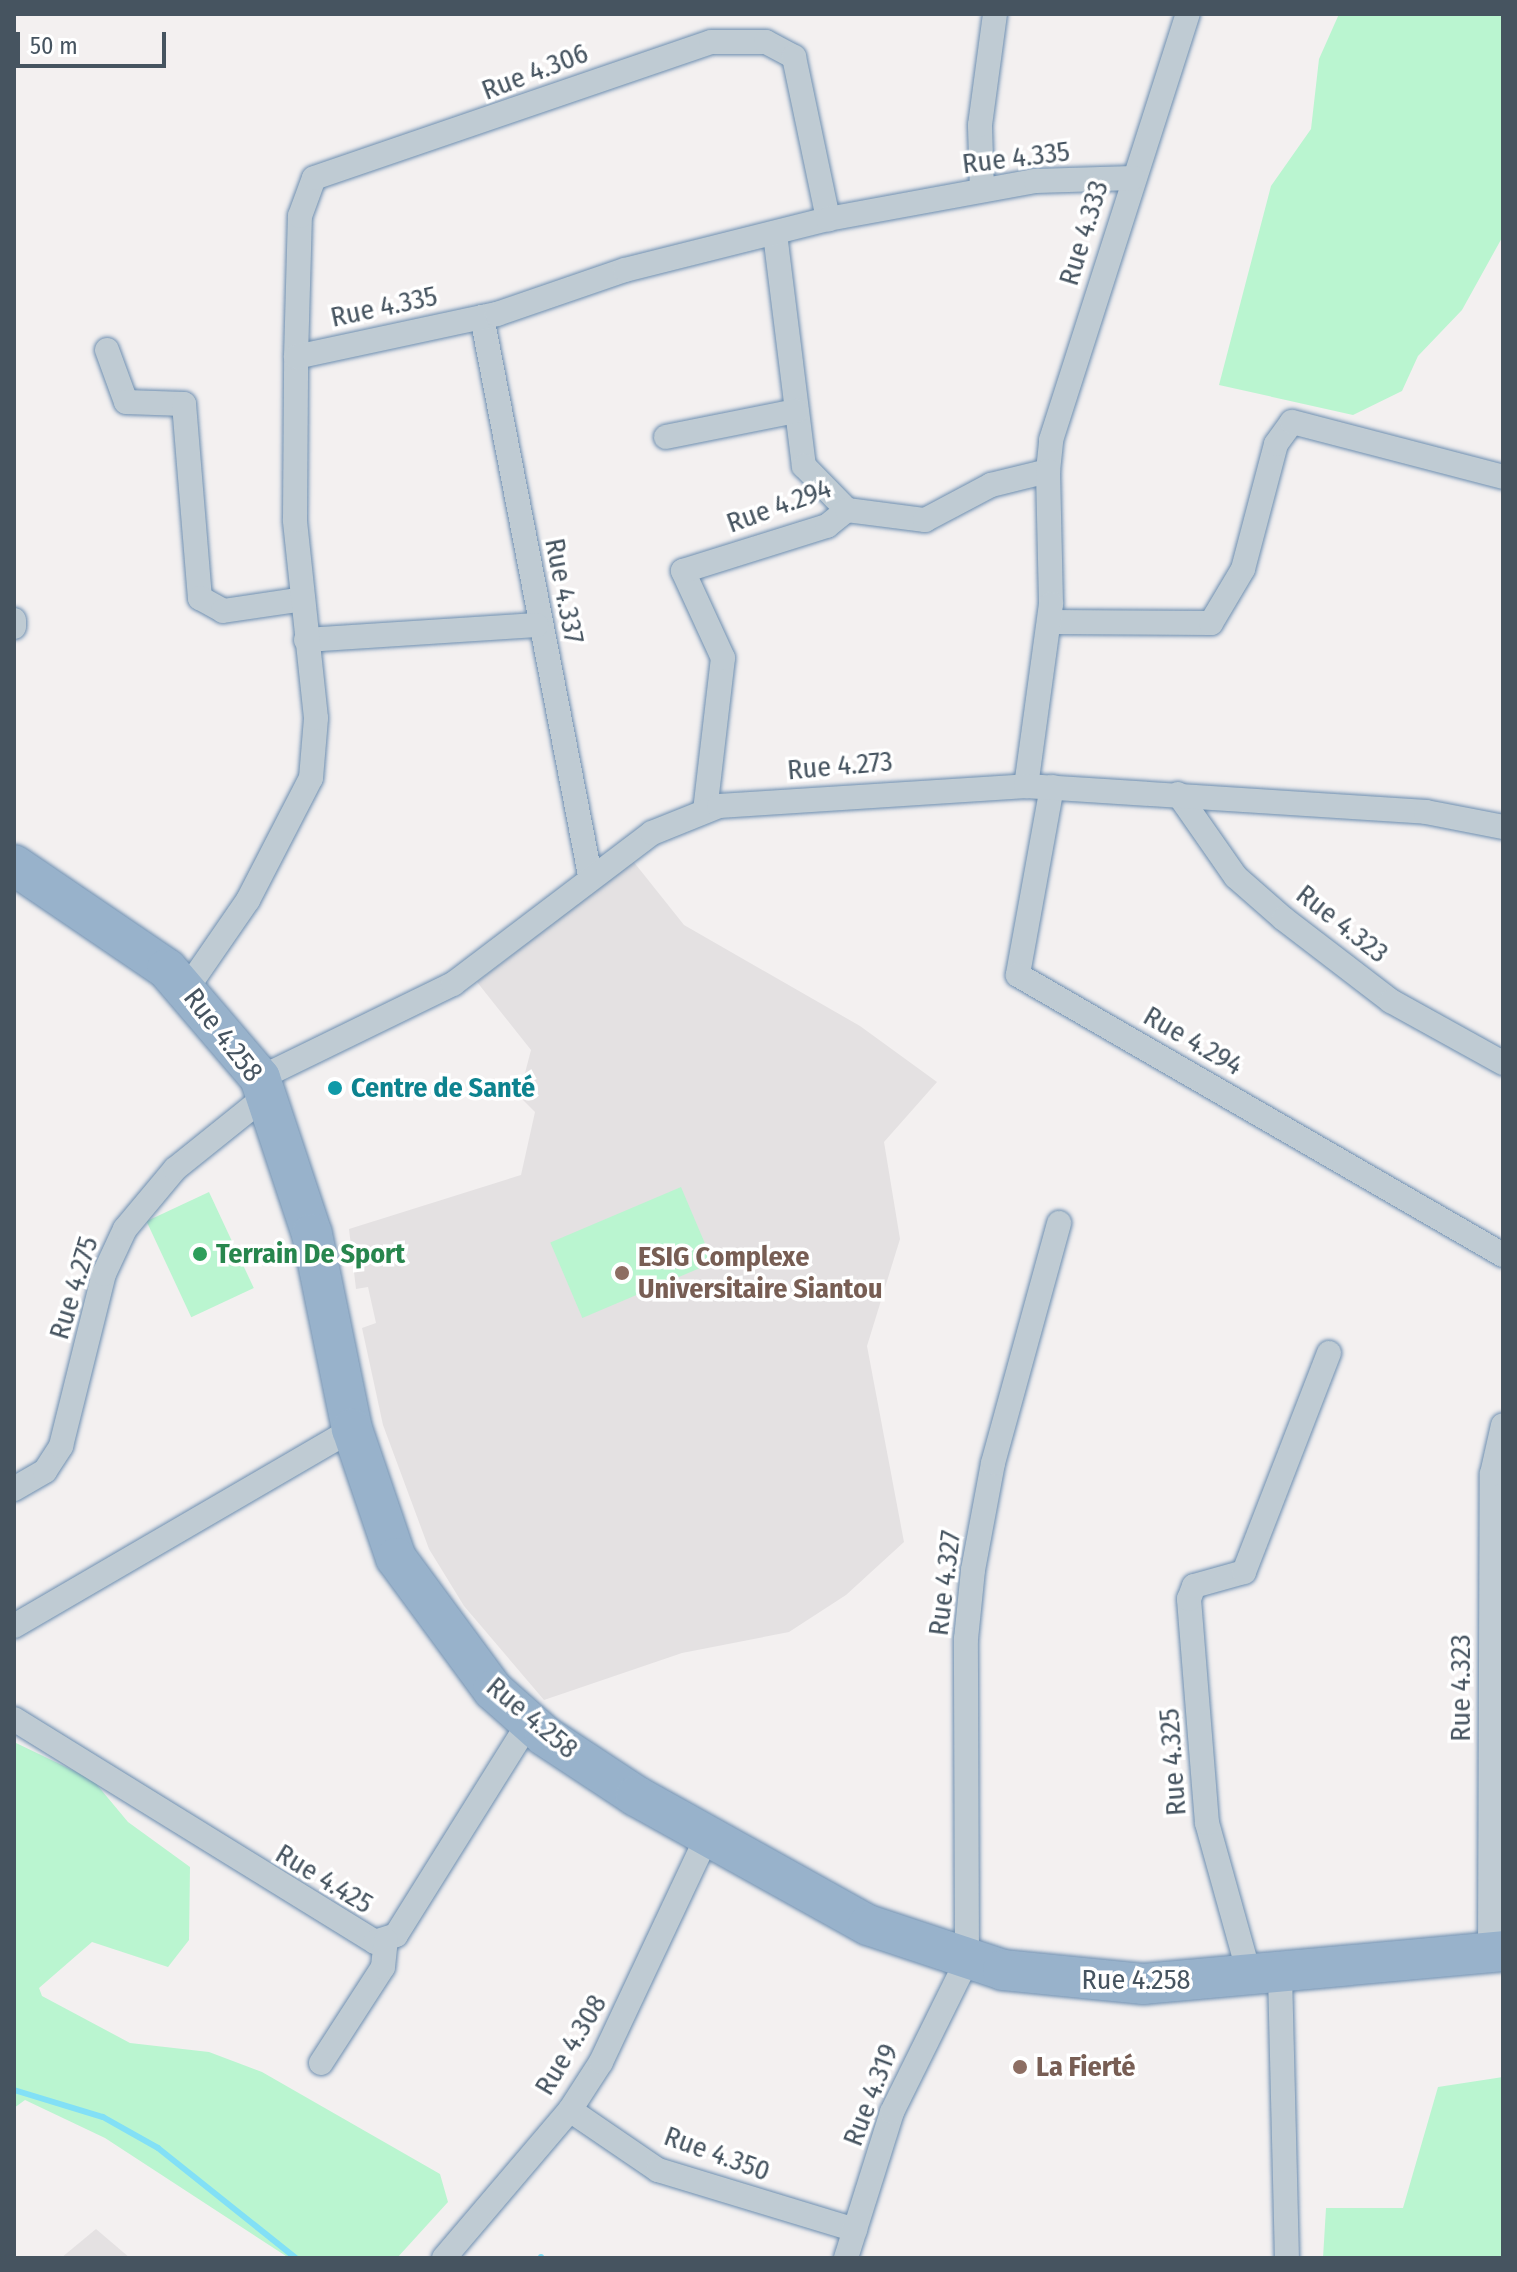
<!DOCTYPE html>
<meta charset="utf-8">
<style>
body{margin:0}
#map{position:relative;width:1517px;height:2272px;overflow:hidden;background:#f3f0f0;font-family:"Fira Sans Condensed",sans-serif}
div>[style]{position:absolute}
.education>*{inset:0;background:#e4e1e2}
.green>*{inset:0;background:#baf5d0;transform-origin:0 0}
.stream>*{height:6px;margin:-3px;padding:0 3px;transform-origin:3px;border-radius:3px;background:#82e0f6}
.roads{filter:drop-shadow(0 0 2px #6d8eb0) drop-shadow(0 0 2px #6d8eb0)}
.minor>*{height:24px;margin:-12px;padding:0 12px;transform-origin:12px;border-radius:12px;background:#bfcbd3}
.trunk>*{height:40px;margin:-20px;padding:0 20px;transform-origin:20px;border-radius:20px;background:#98b2cb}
.dots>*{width:22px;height:22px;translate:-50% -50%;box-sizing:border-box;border:4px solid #fff;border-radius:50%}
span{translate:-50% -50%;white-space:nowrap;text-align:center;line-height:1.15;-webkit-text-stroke:7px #fff;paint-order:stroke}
.street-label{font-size:28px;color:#465460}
.culture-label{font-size:28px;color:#0d838f;font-weight:700}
.left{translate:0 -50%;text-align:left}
.leisure-label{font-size:28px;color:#27864d;font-weight:700}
.education-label{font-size:28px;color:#785e54;font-weight:700}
.frame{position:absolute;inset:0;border:16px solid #465460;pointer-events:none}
.scale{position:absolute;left:16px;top:32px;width:150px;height:36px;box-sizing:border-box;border:4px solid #465460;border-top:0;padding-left:10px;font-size:24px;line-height:28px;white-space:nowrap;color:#465460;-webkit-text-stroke:6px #fff;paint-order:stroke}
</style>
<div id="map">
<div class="education">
<i style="clip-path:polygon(633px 861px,684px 925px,860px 1026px,937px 1082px,884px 1142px,900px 1239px,867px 1346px,904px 1542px,846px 1595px,789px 1632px,682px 1653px,544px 1700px,464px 1606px,429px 1549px,383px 1425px,362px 1328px,376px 1323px,368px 1287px,356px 1289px,349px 1229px,521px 1175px,535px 1112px,519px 1096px,531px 1050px,477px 982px)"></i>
<i style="clip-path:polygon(96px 2229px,130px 2258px,61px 2258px)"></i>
</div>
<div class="green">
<i style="clip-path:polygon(1339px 14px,1503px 14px,1503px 236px,1462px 310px,1418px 356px,1402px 391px,1353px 415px,1219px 385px,1271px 186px,1311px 129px,1319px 59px)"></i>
<i style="left:681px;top:1187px;width:82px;height:142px;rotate:67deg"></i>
<i style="left:209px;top:1192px;width:106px;height:69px;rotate:65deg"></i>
<i style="clip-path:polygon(14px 1742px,93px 1780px,128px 1822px,190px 1867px,189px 1940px,168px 1967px,92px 1942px,39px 1988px,42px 1996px,130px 2043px,209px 2052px,262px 2072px,440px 2174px,448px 2202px,397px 2258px,289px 2258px,105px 2138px,25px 2100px,14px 2108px)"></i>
<i style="clip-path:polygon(1503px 2077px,1503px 2258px,1323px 2258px,1326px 2208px,1403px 2208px,1438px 2087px)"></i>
</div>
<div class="stream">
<i style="left:14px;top:2090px;width:93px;rotate:16.9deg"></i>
<i style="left:103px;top:2117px;width:63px;rotate:29.4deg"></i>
<i style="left:158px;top:2148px;width:176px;rotate:38.6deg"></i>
<i style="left:541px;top:2258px;width:1px;rotate:-90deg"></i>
</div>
<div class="roads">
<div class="minor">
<i style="left:982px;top:190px;width:65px;rotate:-91.8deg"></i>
<i style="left:980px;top:125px;width:112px;rotate:-82.3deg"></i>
<i style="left:775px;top:234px;width:234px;rotate:82.9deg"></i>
<i style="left:804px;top:466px;width:62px;rotate:45.7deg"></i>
<i style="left:482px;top:317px;width:568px;rotate:79.05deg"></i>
<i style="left:107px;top:350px;width:55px;rotate:69.9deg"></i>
<i style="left:126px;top:402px;width:58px;rotate:2deg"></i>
<i style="left:184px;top:404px;width:195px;rotate:85.3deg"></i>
<i style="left:200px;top:598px;width:26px;rotate:29deg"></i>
<i style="left:223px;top:611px;width:81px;rotate:-8.5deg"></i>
<i style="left:296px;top:357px;width:141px;rotate:-88.4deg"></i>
<i style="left:300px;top:216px;width:40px;rotate:-69.8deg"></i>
<i style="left:314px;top:178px;width:420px;rotate:-18.9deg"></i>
<i style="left:711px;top:42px;width:55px"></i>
<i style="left:766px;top:42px;width:32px;rotate:28deg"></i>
<i style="left:794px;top:57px;width:166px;rotate:78.1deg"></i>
<i style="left:666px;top:437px;width:133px;rotate:-11.3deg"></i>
<i style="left:1048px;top:471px;width:31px;rotate:-84deg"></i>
<i style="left:1051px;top:440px;width:447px;rotate:-72.2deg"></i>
<i style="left:14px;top:620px;width:7px;rotate:90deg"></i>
<i style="left:1050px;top:622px;width:161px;rotate:0.4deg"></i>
<i style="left:1211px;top:623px;width:63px;rotate:-59.3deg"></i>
<i style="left:1243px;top:569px;width:129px;rotate:-75.2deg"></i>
<i style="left:1276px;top:444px;width:27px;rotate:-54deg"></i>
<i style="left:1292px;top:422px;width:218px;rotate:14.6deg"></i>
<i style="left:306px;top:640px;width:231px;rotate:-3.7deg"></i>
<i style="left:1052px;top:787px;width:191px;rotate:100.3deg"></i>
<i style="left:1018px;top:975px;width:560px;rotate:30deg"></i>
<i style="left:1178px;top:794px;width:101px;rotate:55.1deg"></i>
<i style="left:1236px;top:877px;width:64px;rotate:41.2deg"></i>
<i style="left:1284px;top:919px;width:135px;rotate:37.5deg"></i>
<i style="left:1391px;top:1001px;width:128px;rotate:29deg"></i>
<i style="left:705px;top:811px;width:154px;rotate:-83.3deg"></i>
<i style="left:723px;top:658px;width:96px;rotate:-114.7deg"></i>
<i style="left:683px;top:571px;width:151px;rotate:-17.4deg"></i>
<i style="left:827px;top:526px;width:26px;rotate:-39deg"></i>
<i style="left:847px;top:510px;width:79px;rotate:7.3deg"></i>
<i style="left:925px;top:520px;width:75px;rotate:-27.9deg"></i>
<i style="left:991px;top:485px;width:59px;rotate:-13.8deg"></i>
<i style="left:1048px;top:471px;width:133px;rotate:88.7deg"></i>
<i style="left:1051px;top:604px;width:184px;rotate:97.8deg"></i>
<i style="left:188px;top:987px;width:106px;rotate:-55.4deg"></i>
<i style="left:248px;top:900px;width:137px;rotate:-62.7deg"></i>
<i style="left:311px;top:778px;width:60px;rotate:-85.2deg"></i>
<i style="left:316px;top:718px;width:199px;rotate:-96.1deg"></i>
<i style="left:295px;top:520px;width:163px;rotate:-89.6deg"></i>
<i style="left:296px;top:357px;width:206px;rotate:-12.1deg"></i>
<i style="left:497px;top:314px;width:135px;rotate:-19deg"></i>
<i style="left:625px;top:270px;width:209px;rotate:-14.1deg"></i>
<i style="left:828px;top:219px;width:211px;rotate:-10.4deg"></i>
<i style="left:1036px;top:181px;width:97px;rotate:-1.8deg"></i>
<i style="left:260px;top:1078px;width:215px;rotate:-26deg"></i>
<i style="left:453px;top:984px;width:250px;rotate:-37.2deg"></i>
<i style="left:652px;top:833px;width:72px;rotate:-21.9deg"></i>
<i style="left:719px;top:806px;width:308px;rotate:-3.7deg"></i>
<i style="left:1026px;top:786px;width:401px;rotate:3.7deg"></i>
<i style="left:1426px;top:812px;width:78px;rotate:11deg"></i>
<i style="left:14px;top:1489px;width:36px;rotate:-30deg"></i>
<i style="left:45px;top:1471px;width:30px;rotate:-57deg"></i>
<i style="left:61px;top:1446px;width:177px;rotate:-76deg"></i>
<i style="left:104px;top:1274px;width:50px;rotate:-65deg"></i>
<i style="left:125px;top:1229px;width:78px;rotate:-50.2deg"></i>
<i style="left:175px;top:1169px;width:118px;rotate:-38.8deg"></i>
<i style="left:14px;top:1626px;width:391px;rotate:-30.2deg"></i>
<i style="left:14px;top:1719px;width:424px;rotate:31.7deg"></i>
<i style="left:375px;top:1942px;width:22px;rotate:-18deg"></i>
<i style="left:396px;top:1935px;width:251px;rotate:-58deg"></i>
<i style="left:1490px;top:1952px;width:478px;rotate:-89.8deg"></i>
<i style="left:1492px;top:1474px;width:50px;rotate:-77.3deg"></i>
<i style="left:1280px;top:1974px;width:284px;rotate:88.6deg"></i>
<i style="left:1250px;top:1977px;width:160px;rotate:-105.6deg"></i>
<i style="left:1207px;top:1823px;width:225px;rotate:-94.6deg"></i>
<i style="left:1189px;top:1599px;width:14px;rotate:-69deg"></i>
<i style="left:1194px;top:1586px;width:52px;rotate:-15.6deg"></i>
<i style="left:1244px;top:1572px;width:235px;rotate:-68.8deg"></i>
<i style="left:321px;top:2063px;width:114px;rotate:-57.1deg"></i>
<i style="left:383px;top:1967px;width:27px;rotate:-84deg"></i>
<i style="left:570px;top:2110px;width:107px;rotate:34.3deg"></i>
<i style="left:658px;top:2170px;width:206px;rotate:16.9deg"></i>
<i style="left:444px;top:2258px;width:194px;rotate:-49.6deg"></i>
<i style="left:570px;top:2110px;width:57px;rotate:-57.1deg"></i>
<i style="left:601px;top:2062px;width:249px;rotate:-64.8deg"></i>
<i style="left:846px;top:2258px;width:153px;rotate:-72.5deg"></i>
<i style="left:892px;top:2112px;width:169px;rotate:-63.7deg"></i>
<i style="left:967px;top:1960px;width:321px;rotate:-90.2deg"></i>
<i style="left:966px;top:1639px;width:69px;rotate:-84.2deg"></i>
<i style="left:973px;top:1570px;width:109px;rotate:-79.4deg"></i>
<i style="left:993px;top:1463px;width:249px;rotate:-74.6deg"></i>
</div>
<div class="trunk">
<i style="left:14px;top:865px;width:185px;rotate:34.2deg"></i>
<i style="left:167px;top:969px;width:143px;rotate:49.5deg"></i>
<i style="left:260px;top:1078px;width:164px;rotate:71.6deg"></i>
<i style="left:312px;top:1234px;width:199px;rotate:78.4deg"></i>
<i style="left:352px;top:1429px;width:136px;rotate:71.2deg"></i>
<i style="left:396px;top:1558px;width:164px;rotate:53.7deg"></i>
<i style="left:493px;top:1690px;width:69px;rotate:41.5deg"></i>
<i style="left:545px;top:1736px;width:109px;rotate:33.4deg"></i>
<i style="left:636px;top:1796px;width:265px;rotate:29.1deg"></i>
<i style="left:868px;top:1925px;width:142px;rotate:18.4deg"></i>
<i style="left:1003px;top:1970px;width:141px;rotate:5.7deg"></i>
<i style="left:1143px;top:1984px;width:362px;rotate:-5.2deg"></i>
</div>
</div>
<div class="dots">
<i style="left:335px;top:1088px;background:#0f9aa8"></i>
<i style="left:200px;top:1254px;background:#2e9e5b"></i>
<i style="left:622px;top:1273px;background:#8d6e63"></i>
<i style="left:1020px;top:2067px;background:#8d6e63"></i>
</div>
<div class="street-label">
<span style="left:535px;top:72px;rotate:-21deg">Rue 4.306</span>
<span style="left:1016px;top:158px;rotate:-7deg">Rue 4.335</span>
<span style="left:1084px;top:233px;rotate:-73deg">Rue 4.333</span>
<span style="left:384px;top:307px;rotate:-12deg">Rue 4.335</span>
<span style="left:779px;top:506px;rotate:-20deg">Rue 4.294</span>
<span style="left:564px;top:591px;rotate:79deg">Rue 4.337</span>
<span style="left:840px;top:766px;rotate:-5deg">Rue 4.273</span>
<span style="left:1342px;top:924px;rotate:38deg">Rue 4.323</span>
<span style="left:223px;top:1035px;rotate:52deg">Rue 4.258</span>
<span style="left:1193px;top:1041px;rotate:30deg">Rue 4.294</span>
<span style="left:74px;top:1288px;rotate:-73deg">Rue 4.275</span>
<span style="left:945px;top:1583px;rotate:-83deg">Rue 4.327</span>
<span style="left:1461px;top:1688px;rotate:-90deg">Rue 4.323</span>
<span style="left:532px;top:1718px;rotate:40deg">Rue 4.258</span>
<span style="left:1173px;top:1762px;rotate:-94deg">Rue 4.325</span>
<span style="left:324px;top:1879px;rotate:31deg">Rue 4.425</span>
<span style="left:1136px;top:1980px">Rue 4.258</span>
<span style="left:571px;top:2045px;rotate:-59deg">Rue 4.308</span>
<span style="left:871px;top:2095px;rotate:-69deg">Rue 4.319</span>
<span style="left:717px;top:2154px;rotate:20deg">Rue 4.350</span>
</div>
<div class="culture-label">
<span class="left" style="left:351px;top:1088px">Centre de Santé</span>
</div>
<div class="leisure-label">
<span class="left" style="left:216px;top:1254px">Terrain De Sport</span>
</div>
<div class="education-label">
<span class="left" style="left:638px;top:1273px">ESIG Complexe<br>Universitaire Siantou</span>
<span class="left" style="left:1036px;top:2067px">La Fierté</span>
</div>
<div class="frame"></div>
<div class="scale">50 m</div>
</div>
